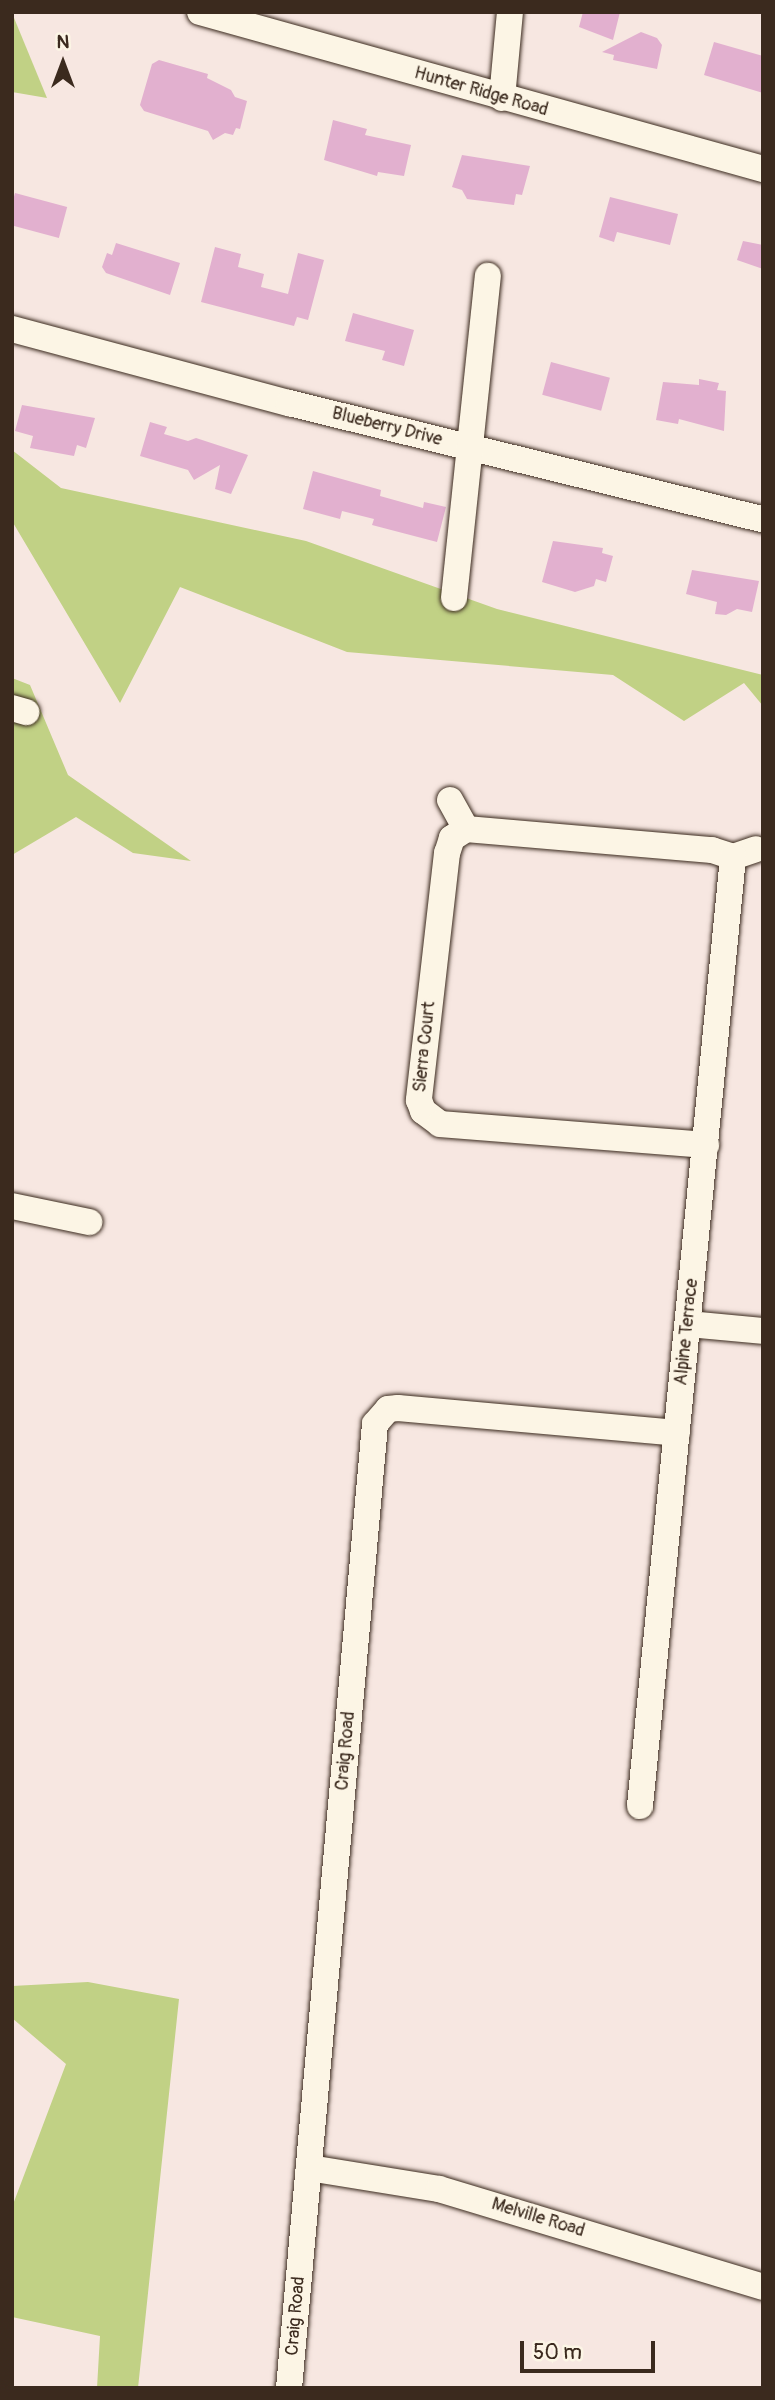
<!DOCTYPE html>
<style>
body{margin:0}
#map{position:relative;width:775px;height:2400px;overflow:hidden;background:#f7e7e1;font-family:Pangolin,sans-serif}
div>[style]{position:absolute}
.green>*{inset:0;background:#c1d185}
.building>*{inset:0;background:#e2b0cf;transform-origin:0 0}
.roads{filter:drop-shadow(0 0 2px #3b2a1e) drop-shadow(0 0 2px #3b2a1e)}
.minor>*{height:26px;margin:-13px;padding:0 13px;transform-origin:13px;border-radius:13px;background:#fcf5e5}
span{translate:-50% -50%;white-space:nowrap;text-align:center;line-height:1.15;-webkit-text-stroke:5px #fcf5e5;paint-order:stroke}
.street-label{font-size:18px;color:#3b2a1e}
.frame{position:absolute;inset:0;border:14px solid #3b2a1e;pointer-events:none}
.north{position:absolute;left:28px;top:28px;width:70px;height:70px;-webkit-text-stroke:5px #fcf5e5;paint-order:stroke;rotate:0deg;font-size:19px;font-weight:700;line-height:28px;text-align:center;color:#3b2a1e}
.north::after{content:'';display:block;margin:auto;width:24px;height:32px;background:#3b2a1e;clip-path:polygon(50% 0,100% 100%,50% 72%,0 100%)}
.scale{position:absolute;left:520px;top:2341px;width:135px;height:32px;box-sizing:border-box;border:4px solid #3b2a1e;border-top:0;padding-left:9px;font-size:21px;line-height:24px;white-space:nowrap;color:#3b2a1e;-webkit-text-stroke:5px #fcf5e5;paint-order:stroke}
</style>
<div id="map">
<div class="green">
<i style="clip-path:polygon(12px 13px,47px 98px,12px 92px)"></i>
<i style="clip-path:polygon(12px 450px,61px 488px,306px 541px,497px 609px,763px 675px,763px 706px,744px 683px,684px 721px,613px 675px,347px 652px,180px 587px,120px 703px,12px 521px)"></i>
<i style="clip-path:polygon(12px 678px,30px 685px,68px 775px,191px 861px,133px 853px,76px 817px,12px 855px)"></i>
<i style="clip-path:polygon(88px 1982px,179px 1999px,138px 2388px,97px 2388px,100px 2336px,12px 2317px,12px 2207px,66px 2064px,12px 2018px,12px 1986px)"></i>
</div>
<div class="building">
<i style="clip-path:polygon(583px 12px,620px 12px,613px 40px,579px 27px)"></i>
<i style="clip-path:polygon(641px 32px,657px 38px,662px 45px,657px 69px,613px 60px,614px 55px,602px 52px)"></i>
<i style="clip-path:polygon(714px 42px,763px 56px,763px 93px,704px 75px)"></i>
<i style="clip-path:polygon(159px 60px,208px 74px,207px 78px,231px 90px,235px 97px,247px 101px,240px 129px,236px 128px,233px 135px,225px 133px,213px 140px,208px 131px,144px 111px,140px 105px,152px 64px)"></i>
<i style="clip-path:polygon(333px 120px,367px 129px,365px 135px,411px 145px,404px 176px,378px 172px,377px 176px,324px 160px)"></i>
<i style="clip-path:polygon(462px 155px,530px 166px,522px 195px,516px 194px,514px 205px,467px 199px,462px 190px,452px 187px)"></i>
<i style="left:15px;top:193px;width:54px;height:32px;rotate:15deg"></i>
<i style="clip-path:polygon(610px 197px,678px 214px,670px 245px,617px 232px,614px 242px,599px 237px)"></i>
<i style="clip-path:polygon(743px 241px,763px 245px,763px 269px,737px 260px)"></i>
<i style="clip-path:polygon(116px 243px,180px 263px,170px 295px,106px 273px,102px 267px,107px 253px,112px 255px)"></i>
<i style="clip-path:polygon(215px 247px,241px 254px,238px 267px,264px 274px,261px 287px,288px 294px,298px 253px,324px 260px,308px 320px,297px 317px,294px 326px,201px 302px)"></i>
<i style="clip-path:polygon(353px 313px,414px 330px,404px 366px,382px 360px,385px 351px,345px 341px)"></i>
<i style="left:551px;top:362px;width:61px;height:34px;rotate:15deg"></i>
<i style="clip-path:polygon(699px 379px,719px 383px,717px 390px,726px 391px,724px 431px,679px 419px,678px 424px,656px 420px,663px 382px,699px 385px)"></i>
<i style="clip-path:polygon(22px 405px,95px 418px,86px 448px,77px 445px,74px 456px,30px 448px,33px 436px,15px 431px)"></i>
<i style="clip-path:polygon(150px 422px,167px 427px,164px 434px,188px 441px,196px 438px,248px 455px,231px 494px,215px 489px,220px 465px,194px 480px,188px 470px,140px 456px)"></i>
<i style="clip-path:polygon(313px 471px,381px 490px,380px 496px,423px 508px,424px 502px,446px 507px,437px 542px,372px 525px,374px 519px,342px 511px,340px 519px,303px 509px)"></i>
<i style="clip-path:polygon(553px 541px,603px 548px,602px 553px,613px 556px,606px 582px,596px 579px,594px 586px,575px 592px,542px 582px)"></i>
<i style="clip-path:polygon(692px 570px,759px 581px,752px 612px,737px 609px,726px 615px,715px 614px,717px 602px,686px 594px)"></i>
</div>
<div class="roads">
<div class="minor">
<i style="left:200px;top:12px;width:584px;rotate:15.58deg"></i>
<i style="left:502px;top:98px;width:86px;rotate:-84.7deg"></i>
<i style="left:12px;top:329px;width:287px;rotate:15deg"></i>
<i style="left:289px;top:403px;width:488px;rotate:13.8deg"></i>
<i style="left:454px;top:598px;width:324px;rotate:-84deg"></i>
<i style="left:12px;top:708px;width:15px;rotate:16deg"></i>
<i style="left:450px;top:800px;width:33px;rotate:61deg"></i>
<i style="left:466px;top:829px;width:247px;rotate:4.9deg"></i>
<i style="left:712px;top:850px;width:22px;rotate:18deg"></i>
<i style="left:733px;top:857px;width:24px;rotate:-19deg"></i>
<i style="left:466px;top:829px;width:17px;rotate:147deg"></i>
<i style="left:452px;top:838px;width:16px;rotate:108deg"></i>
<i style="left:447px;top:853px;width:249px;rotate:96.5deg"></i>
<i style="left:419px;top:1100px;width:12px;rotate:70deg"></i>
<i style="left:423px;top:1111px;width:21px;rotate:37deg"></i>
<i style="left:440px;top:1124px;width:267px;rotate:4.5deg"></i>
<i style="left:12px;top:1206px;width:79px;rotate:11.7deg"></i>
<i style="left:688px;top:1324px;width:75px;rotate:5.3deg"></i>
<i style="left:640px;top:1806px;width:954px;rotate:-84.4deg"></i>
<i style="left:309px;top:2168px;width:132px;rotate:9.2deg"></i>
<i style="left:439px;top:2189px;width:338px;rotate:16.8deg"></i>
<i style="left:289px;top:2388px;width:968px;rotate:-84.9deg"></i>
<i style="left:375px;top:1424px;width:20px;rotate:-49deg"></i>
<i style="left:388px;top:1409px;width:10px;rotate:-6deg"></i>
<i style="left:398px;top:1408px;width:280px;rotate:5.1deg"></i>
</div>
</div>
<div class="street-label">
<span style="left:481px;top:92px;rotate:16deg">Hunter Ridge Road</span>
<span style="left:387px;top:427px;rotate:14deg">Blueberry Drive</span>
<span style="left:425px;top:1047px;rotate:-84deg">Sierra Court</span>
<span style="left:687px;top:1332px;rotate:-84deg">Alpine Terrace</span>
<span style="left:346px;top:1751px;rotate:-85deg">Craig Road</span>
<span style="left:538px;top:2218px;rotate:17deg">Melville Road</span>
<span style="left:296px;top:2316px;rotate:-85deg">Craig Road</span>
</div>
<div class="frame"></div>
<div class="north">N</div>
<div class="scale">50 m</div>
</div>
